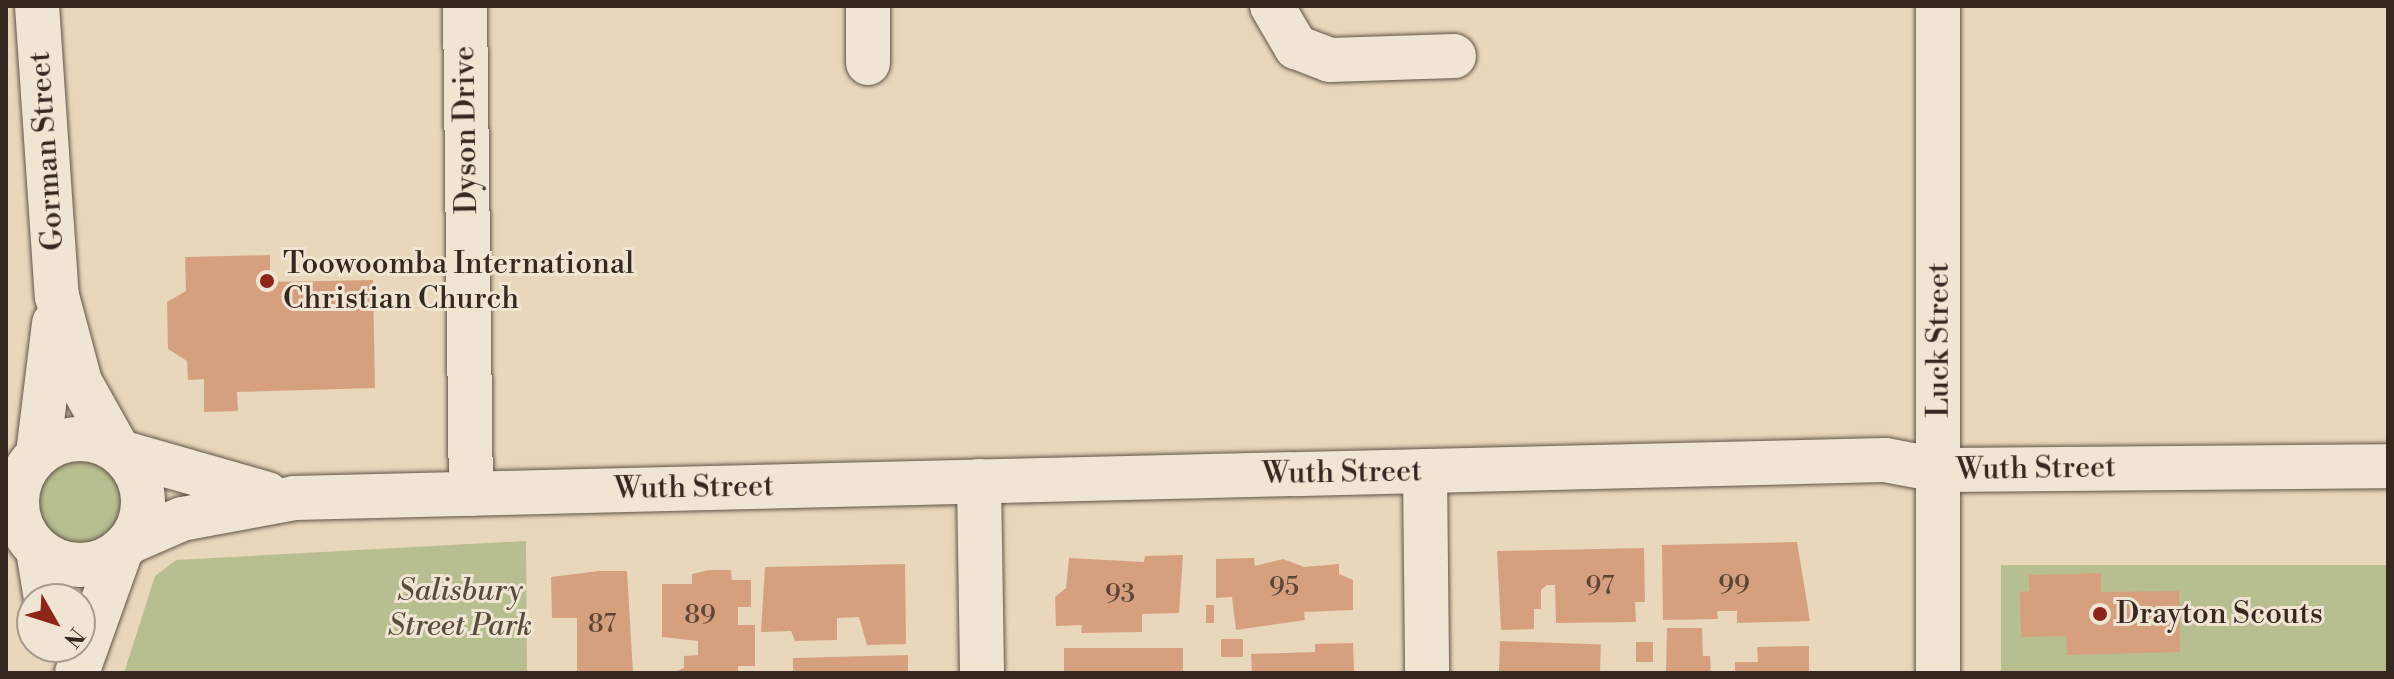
<!DOCTYPE html>
<style>
body{margin:0}
#map{position:relative;width:2394px;height:679px;overflow:hidden;background:#e8d7bb;font-family:"Libre Bodoni",serif}
div>[style]{position:absolute}
.green>*{inset:0;background:#b7be90;transform-origin:0 0}
.round{border-radius:50%}
.building>*{inset:0;background:#d6a07e;transform-origin:0 0}
.roads{filter:drop-shadow(0 0 2px #615447) drop-shadow(0 0 2px #615447)}
.minor>*{height:44px;margin:-22px;padding:0 22px;transform-origin:22px;border-radius:22px;background:#f0e5d3}
.minor>.ring{margin:-22px;padding:0;box-sizing:content-box;background:none;border:44px solid #f0e5d3;border-radius:50%}
.dots>*{width:22px;height:22px;translate:-50% -50%;box-sizing:border-box;border:4px solid #f0e5d3;border-radius:50%}
span{translate:-50% -50%;white-space:nowrap;text-align:center;line-height:1.15;-webkit-text-stroke:6px #f0e5d3;paint-order:stroke}
.number-label{font-size:26px;color:#5c4638}
.number-label span{-webkit-text-stroke-width:0}
.street-label{font-size:30px;color:#342820}
.poi-label{font-size:30px;color:#342820}
.left{translate:0 -50%;text-align:left}
.park-label{font-size:30px;color:#554e3c;font-style:italic}
.frame{position:absolute;inset:0;border:8px solid #342820;pointer-events:none}
.north{position:absolute;left:16px;top:583px;width:80px;height:80px;box-sizing:border-box;background:#f0e5d3;border:2px solid #a5998b;border-radius:50%;rotate:129deg;font-size:22px;font-weight:700;line-height:32px;text-align:center;color:#342820}
.north::after{content:'';display:block;margin:auto;width:28px;height:36px;background:#8f2418;clip-path:polygon(50% 0,100% 100%,50% 72%,0 100%)}
</style>
<div id="map">
<div class="green">
<i class="round" style="left:37px;top:459px;width:84px;height:84px"></i>
<i style="clip-path:polygon(526px 541px,527px 673px,124px 673px,155px 576px,176px 560px)"></i>
<i style="left:2388px;top:565px;width:108px;height:387px;rotate:90deg"></i>
</div>
<div class="building">
<i style="clip-path:polygon(270px 255px,270px 282px,373px 280px,375px 388px,237px 392px,238px 411px,204px 412px,204px 379px,188px 380px,187px 361px,168px 349px,167px 302px,186px 291px,185px 257px)"></i>
<i style="clip-path:polygon(1797px 542px,1810px 621px,1737px 623px,1737px 611px,1717px 611px,1718px 619px,1663px 620px,1662px 545px)"></i>
<i style="clip-path:polygon(1644px 548px,1645px 602px,1635px 602px,1636px 622px,1556px 623px,1555px 585px,1547px 585px,1541px 590px,1541px 609px,1534px 609px,1534px 629px,1501px 630px,1497px 551px)"></i>
<i style="clip-path:polygon(1183px 555px,1179px 613px,1142px 614px,1142px 632px,1081px 633px,1082px 625px,1056px 626px,1055px 597px,1066px 588px,1069px 558px,1144px 562px,1145px 556px)"></i>
<i style="clip-path:polygon(1254px 558px,1255px 566px,1283px 559px,1304px 567px,1339px 564px,1339px 574px,1353px 580px,1353px 610px,1304px 612px,1305px 620px,1236px 630px,1232px 597px,1216px 598px,1216px 559px)"></i>
<i style="clip-path:polygon(905px 564px,906px 644px,867px 645px,859px 617px,837px 618px,837px 640px,795px 641px,791px 631px,761px 632px,765px 567px)"></i>
<i style="clip-path:polygon(709px 570px,731px 570px,732px 580px,751px 580px,751px 607px,738px 607px,738px 625px,755px 625px,755px 666px,738px 666px,738px 673px,672px 673px,684px 668px,684px 656px,698px 655px,698px 641px,662px 637px,662px 584px,692px 584px,692px 574px)"></i>
<i style="clip-path:polygon(599px 571px,627px 571px,633px 673px,577px 673px,577px 618px,552px 618px,551px 577px)"></i>
<i style="clip-path:polygon(2101px 573px,2101px 592px,2179px 591px,2180px 652px,2067px 655px,2066px 636px,2021px 637px,2020px 592px,2029px 591px,2029px 575px)"></i>
<i style="left:1206px;top:605px;width:8px;height:18px"></i>
<i style="clip-path:polygon(1667px 628px,1702px 628px,1703px 656px,1710px 656px,1711px 673px,1666px 673px)"></i>
<i style="left:1243px;top:639px;width:18px;height:22px;rotate:90deg"></i>
<i style="left:1500px;top:641px;width:101px;height:32px;rotate:2deg"></i>
<i style="left:1636px;top:642px;width:17px;height:20px"></i>
<i style="clip-path:polygon(1353px 643px,1354px 673px,1252px 673px,1251px 654px,1315px 652px,1315px 644px)"></i>
<i style="clip-path:polygon(1809px 646px,1809px 673px,1735px 673px,1735px 662px,1758px 662px,1757px 647px)"></i>
<i style="left:1183px;top:648px;width:25px;height:119px;rotate:90deg"></i>
<i style="clip-path:polygon(908px 655px,908px 673px,793px 673px,793px 658px)"></i>
</div>
<div class="roads">
<div class="minor">
<i style="left:37px;top:6px;width:291px;rotate:86.1deg"></i>
<i style="left:57px;top:296px;width:89px;rotate:75deg"></i>
<i style="left:80px;top:382px;width:78px;rotate:60.8deg"></i>
<i style="left:465px;top:6px;width:488px;rotate:89.3deg"></i>
<i style="left:868px;top:6px;width:57px;rotate:90deg"></i>
<i style="left:1272px;top:6px;width:48px;rotate:59.7deg"></i>
<i style="left:1296px;top:47px;width:36px;rotate:21deg"></i>
<i style="left:1330px;top:60px;width:124px;rotate:-1.8deg"></i>
<i style="left:1938px;top:6px;width:667px;rotate:90deg"></i>
<i class="ring" style="left:17px;top:439px;width:82px;height:82px"></i>
<i style="left:120px;top:452px;width:153px;rotate:15.9deg"></i>
<i style="left:38px;top:454px;width:132px;rotate:-83deg"></i>
<i style="left:1425px;top:471px;width:202px;rotate:89.4deg"></i>
<i style="left:979px;top:481px;width:192px;rotate:89.1deg"></i>
<i style="left:129px;top:542px;width:58px;rotate:-23.5deg"></i>
<i style="left:182px;top:519px;width:114px;rotate:-10.6deg"></i>
<i style="left:294px;top:498px;width:1591px;rotate:-1.37deg"></i>
<i style="left:1885px;top:460px;width:55px;rotate:10.5deg"></i>
<i style="left:1939px;top:470px;width:449px;rotate:-0.5deg"></i>
<i style="left:38px;top:550px;width:50px;rotate:80.7deg"></i>
<i style="left:77px;top:673px;width:131px;rotate:-70.3deg"></i>
</div>
</div>
<div class="dots">
<i style="left:267px;top:281px;background:#8f2418"></i>
<i style="left:2100px;top:614px;background:#8f2418"></i>
</div>
<div class="number-label">
<span style="left:1734px;top:586px">99</span>
<span style="left:1600px;top:587px">97</span>
<span style="left:1284px;top:588px">95</span>
<span style="left:1120px;top:595px">93</span>
<span style="left:700px;top:616px">89</span>
<span style="left:602px;top:625px">87</span>
</div>
<div class="street-label">
<span style="left:466px;top:130px;rotate:-91deg">Dyson Drive</span>
<span style="left:47px;top:151px;rotate:-94deg">Gorman Street</span>
<span style="left:1939px;top:340px;rotate:-90deg">Luck Street</span>
<span style="left:2036px;top:469px;rotate:-1deg">Wuth Street</span>
<span style="left:1342px;top:473px;rotate:-1deg">Wuth Street</span>
<span style="left:694px;top:488px;rotate:-1deg">Wuth Street</span>
</div>
<div class="poi-label">
<span class="left" style="left:283px;top:281px">Toowoomba International<br>Christian Church</span>
<span class="left" style="left:2116px;top:614px">Drayton Scouts</span>
</div>
<div class="park-label">
<span style="left:460px;top:608px">Salisbury<br>Street Park</span>
</div>
<div class="frame"></div>
<div class="north">N</div>
</div>
